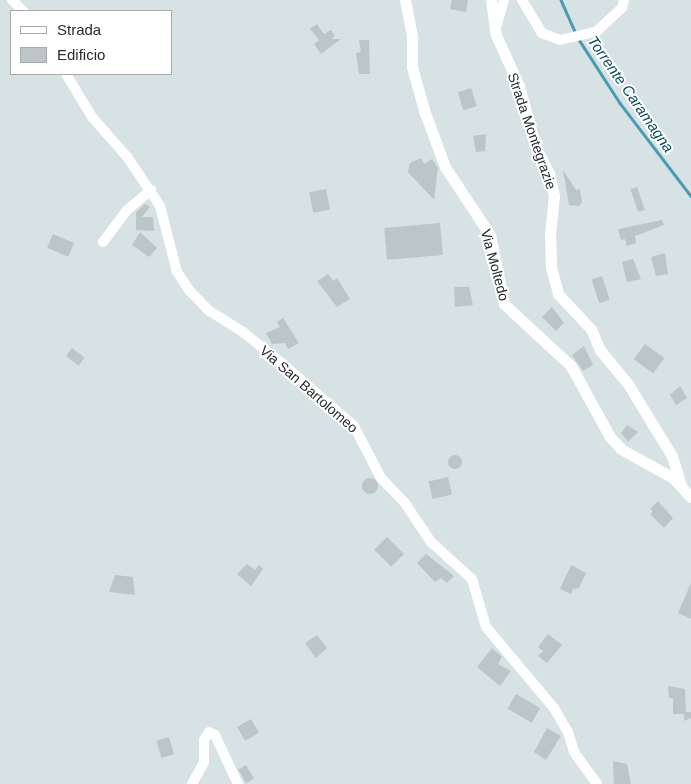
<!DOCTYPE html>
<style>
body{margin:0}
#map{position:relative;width:691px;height:784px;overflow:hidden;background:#d7e2e5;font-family:Arial,sans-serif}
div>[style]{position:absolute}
.stream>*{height:2.5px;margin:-1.25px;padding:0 1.25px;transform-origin:1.25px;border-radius:1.25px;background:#4d9bb0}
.building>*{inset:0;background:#bcc6c9;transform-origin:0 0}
.round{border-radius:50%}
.minor>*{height:10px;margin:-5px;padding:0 5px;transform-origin:5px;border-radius:5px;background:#fff}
.tertiary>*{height:11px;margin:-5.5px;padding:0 5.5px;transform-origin:5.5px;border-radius:5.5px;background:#fff}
span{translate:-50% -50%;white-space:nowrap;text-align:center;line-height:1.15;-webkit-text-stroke:4px #fff;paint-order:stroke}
.street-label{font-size:14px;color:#282c2d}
.water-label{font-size:15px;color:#074d5d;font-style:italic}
.legend{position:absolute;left:10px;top:10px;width:162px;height:65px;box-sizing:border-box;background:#fff;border:1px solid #a9abab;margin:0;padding:6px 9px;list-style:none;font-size:15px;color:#282c2d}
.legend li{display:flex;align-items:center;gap:10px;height:25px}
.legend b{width:25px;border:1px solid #a9abab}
</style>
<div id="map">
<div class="stream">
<i style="left:561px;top:0;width:36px;rotate:66deg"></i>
<i style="left:578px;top:38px;width:77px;rotate:57.1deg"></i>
<i style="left:620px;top:103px;width:117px;rotate:52.6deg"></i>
</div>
<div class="building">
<i style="clip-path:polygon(452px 0,468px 0,466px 12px,450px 9px)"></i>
<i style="clip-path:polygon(317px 24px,324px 34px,331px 30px,335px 36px,331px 39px,341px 39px,321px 54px,314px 44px,319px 40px,310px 29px)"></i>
<i style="clip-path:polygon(359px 40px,369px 40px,370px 74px,359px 74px,356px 53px,361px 52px)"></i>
<i style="left:471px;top:88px;width:19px;height:14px;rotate:72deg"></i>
<i style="clip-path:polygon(486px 134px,485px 151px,476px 152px,473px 136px)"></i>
<i style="clip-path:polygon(421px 158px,424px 164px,432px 159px,438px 168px,434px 200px,408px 172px,410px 163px)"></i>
<i style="clip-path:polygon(563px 170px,576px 190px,580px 189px,582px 202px,579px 206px,569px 205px)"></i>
<i style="left:637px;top:187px;width:24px;height:7px;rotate:71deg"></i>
<i style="left:326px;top:189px;width:21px;height:17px;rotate:79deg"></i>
<i style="clip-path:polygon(145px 204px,150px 207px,142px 217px,153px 217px,154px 231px,136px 230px,136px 212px)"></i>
<i style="clip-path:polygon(662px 220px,664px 225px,635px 236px,636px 243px,627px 246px,625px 239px,621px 240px,618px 229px)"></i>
<i style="left:440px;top:223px;width:32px;height:56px;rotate:85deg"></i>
<i style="clip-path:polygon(140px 232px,157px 248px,149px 257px,132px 245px)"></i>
<i style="left:53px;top:234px;width:23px;height:15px;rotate:23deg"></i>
<i style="clip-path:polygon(665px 253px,668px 274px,656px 276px,651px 257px)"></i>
<i style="clip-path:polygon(633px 259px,641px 279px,627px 282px,622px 262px)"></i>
<i style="clip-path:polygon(328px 274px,333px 281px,337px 278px,350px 299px,337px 307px,317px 281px)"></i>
<i style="left:602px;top:276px;width:25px;height:11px;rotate:72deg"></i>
<i style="clip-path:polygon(454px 287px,469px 287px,473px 305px,455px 307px)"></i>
<i style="clip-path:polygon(552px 307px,564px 323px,556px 331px,542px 317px)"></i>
<i style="clip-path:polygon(283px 318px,299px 343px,288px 349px,285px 343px,272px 344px,266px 333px,280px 327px,277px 322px)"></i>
<i style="left:645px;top:344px;width:24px;height:19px;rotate:36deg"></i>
<i style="clip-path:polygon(584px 346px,593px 365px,583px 371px,572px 355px)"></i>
<i style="left:72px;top:348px;width:16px;height:10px;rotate:38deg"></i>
<i style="clip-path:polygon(680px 386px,687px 398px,676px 405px,670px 395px)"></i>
<i style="clip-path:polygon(627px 425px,638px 432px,628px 442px,621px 433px)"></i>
<i class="round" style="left:448px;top:455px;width:14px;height:14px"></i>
<i style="left:448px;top:477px;width:18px;height:20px;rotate:77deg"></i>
<i class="round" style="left:362px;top:478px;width:16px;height:16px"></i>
<i style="clip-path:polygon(658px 501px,673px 518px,664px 528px,650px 514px,653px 511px,650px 509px)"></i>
<i style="left:387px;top:537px;width:24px;height:18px;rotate:45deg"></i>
<i style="clip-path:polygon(426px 554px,454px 576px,447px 583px,441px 578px,435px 582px,417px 563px)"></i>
<i style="clip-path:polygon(247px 564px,255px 570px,259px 565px,263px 569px,251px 586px,237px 574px)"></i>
<i style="clip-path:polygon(571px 565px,586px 573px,579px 588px,573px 589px,571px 594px,560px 589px)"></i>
<i style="clip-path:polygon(115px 575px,133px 577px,135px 595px,109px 592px)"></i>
<i style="clip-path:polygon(691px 583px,691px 619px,678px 613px)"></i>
<i style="clip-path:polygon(548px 634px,562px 645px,547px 663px,538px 656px,543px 651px,538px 647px)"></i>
<i style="clip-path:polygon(317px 635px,327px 648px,316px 658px,305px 643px)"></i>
<i style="clip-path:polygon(492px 648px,502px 657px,498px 664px,511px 671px,500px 686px,477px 667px)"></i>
<i style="clip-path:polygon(668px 686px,685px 689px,686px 712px,691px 712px,691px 718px,684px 721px,684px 714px,673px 714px,673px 698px,669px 698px)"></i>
<i style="left:516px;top:694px;width:28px;height:17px;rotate:30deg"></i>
<i style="left:251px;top:719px;width:16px;height:16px;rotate:60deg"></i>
<i style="clip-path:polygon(547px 728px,561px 736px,546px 760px,534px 752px)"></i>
<i style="left:169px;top:737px;width:18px;height:13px;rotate:74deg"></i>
<i style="clip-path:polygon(613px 761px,627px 764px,631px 784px,614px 784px)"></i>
<i style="left:246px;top:765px;width:16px;height:9px;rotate:60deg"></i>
</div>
<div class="minor">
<i style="left:12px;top:0;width:16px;rotate:45deg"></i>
<i style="left:522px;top:0;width:39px;rotate:59deg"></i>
<i style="left:542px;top:33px;width:19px;rotate:21deg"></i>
<i style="left:560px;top:40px;width:37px;rotate:-13deg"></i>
<i style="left:596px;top:32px;width:35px;rotate:-43deg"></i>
<i style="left:622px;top:8px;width:8px;rotate:-76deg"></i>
<i style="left:497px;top:24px;width:25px;rotate:-74deg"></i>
<i style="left:66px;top:74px;width:50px;rotate:58.8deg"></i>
<i style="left:92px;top:117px;width:55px;rotate:48.7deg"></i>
<i style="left:128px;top:158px;width:58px;rotate:56.3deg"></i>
<i style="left:160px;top:206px;width:68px;rotate:75.6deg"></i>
<i style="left:177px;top:272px;width:22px;rotate:56deg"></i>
<i style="left:189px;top:290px;width:28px;rotate:46deg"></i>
<i style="left:208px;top:310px;width:41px;rotate:32.2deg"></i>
<i style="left:243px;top:332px;width:51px;rotate:38.7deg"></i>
<i style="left:283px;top:364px;width:94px;rotate:41.1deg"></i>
<i style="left:354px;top:426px;width:59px;rotate:62.6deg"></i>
<i style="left:381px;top:478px;width:35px;rotate:46deg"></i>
<i style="left:405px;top:503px;width:47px;rotate:56.3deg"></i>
<i style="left:431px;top:542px;width:55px;rotate:42.1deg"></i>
<i style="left:472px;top:579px;width:50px;rotate:73.7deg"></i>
<i style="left:486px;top:627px;width:106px;rotate:50deg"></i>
<i style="left:554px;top:708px;width:28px;rotate:60deg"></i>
<i style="left:568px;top:732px;width:21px;rotate:73deg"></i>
<i style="left:574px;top:752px;width:39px;rotate:54deg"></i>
<i style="left:103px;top:242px;width:39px;rotate:-53deg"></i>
<i style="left:126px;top:211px;width:33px;rotate:-40deg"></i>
<i style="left:192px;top:784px;width:25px;rotate:-61deg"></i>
<i style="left:204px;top:762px;width:22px;rotate:-90deg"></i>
<i style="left:204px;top:740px;width:9px;rotate:-58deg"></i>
<i style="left:209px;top:732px;width:7px;rotate:27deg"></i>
<i style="left:215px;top:735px;width:54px;rotate:64.9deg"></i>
</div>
<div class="tertiary">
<i style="left:405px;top:0;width:37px;rotate:79deg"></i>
<i style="left:412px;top:36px;width:31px;rotate:90deg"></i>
<i style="left:412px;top:67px;width:45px;rotate:74.4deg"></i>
<i style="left:424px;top:110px;width:61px;rotate:69.8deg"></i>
<i style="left:445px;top:167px;width:82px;rotate:56.5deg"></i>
<i style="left:490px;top:235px;width:70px;rotate:78.5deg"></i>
<i style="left:504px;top:304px;width:91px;rotate:42.8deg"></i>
<i style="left:571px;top:366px;width:81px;rotate:61.2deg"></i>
<i style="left:610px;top:437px;width:16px;rotate:47deg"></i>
<i style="left:621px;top:449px;width:60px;rotate:29.1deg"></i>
<i style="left:673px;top:478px;width:26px;rotate:47deg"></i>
<i style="left:491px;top:0;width:35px;rotate:82deg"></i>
<i style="left:496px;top:35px;width:56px;rotate:65.7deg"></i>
<i style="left:519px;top:86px;width:64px;rotate:74.7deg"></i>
<i style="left:536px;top:148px;width:29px;rotate:63deg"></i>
<i style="left:549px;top:174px;width:23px;rotate:77deg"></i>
<i style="left:554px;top:196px;width:39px;rotate:96deg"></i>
<i style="left:550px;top:235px;width:32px;rotate:88deg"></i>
<i style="left:551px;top:267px;width:28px;rotate:75deg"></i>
<i style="left:558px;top:294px;width:48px;rotate:46.7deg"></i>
<i style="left:591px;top:329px;width:23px;rotate:67deg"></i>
<i style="left:600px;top:350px;width:44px;rotate:50.5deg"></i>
<i style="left:628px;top:384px;width:84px;rotate:58.6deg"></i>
<i style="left:672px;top:456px;width:30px;rotate:73deg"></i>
</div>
<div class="street-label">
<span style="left:532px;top:131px;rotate:71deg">Strada Montegrazie</span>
<span style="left:495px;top:265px;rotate:75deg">Via Moltedo</span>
<span style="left:309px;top:389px;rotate:41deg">Via San Bartolomeo</span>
</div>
<div class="water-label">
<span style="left:631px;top:94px;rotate:55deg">Torrente Caramagna</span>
</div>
<ul class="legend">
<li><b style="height:6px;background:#fff"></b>Strada</li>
<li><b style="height:14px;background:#bcc6c9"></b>Edificio</li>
</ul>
</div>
